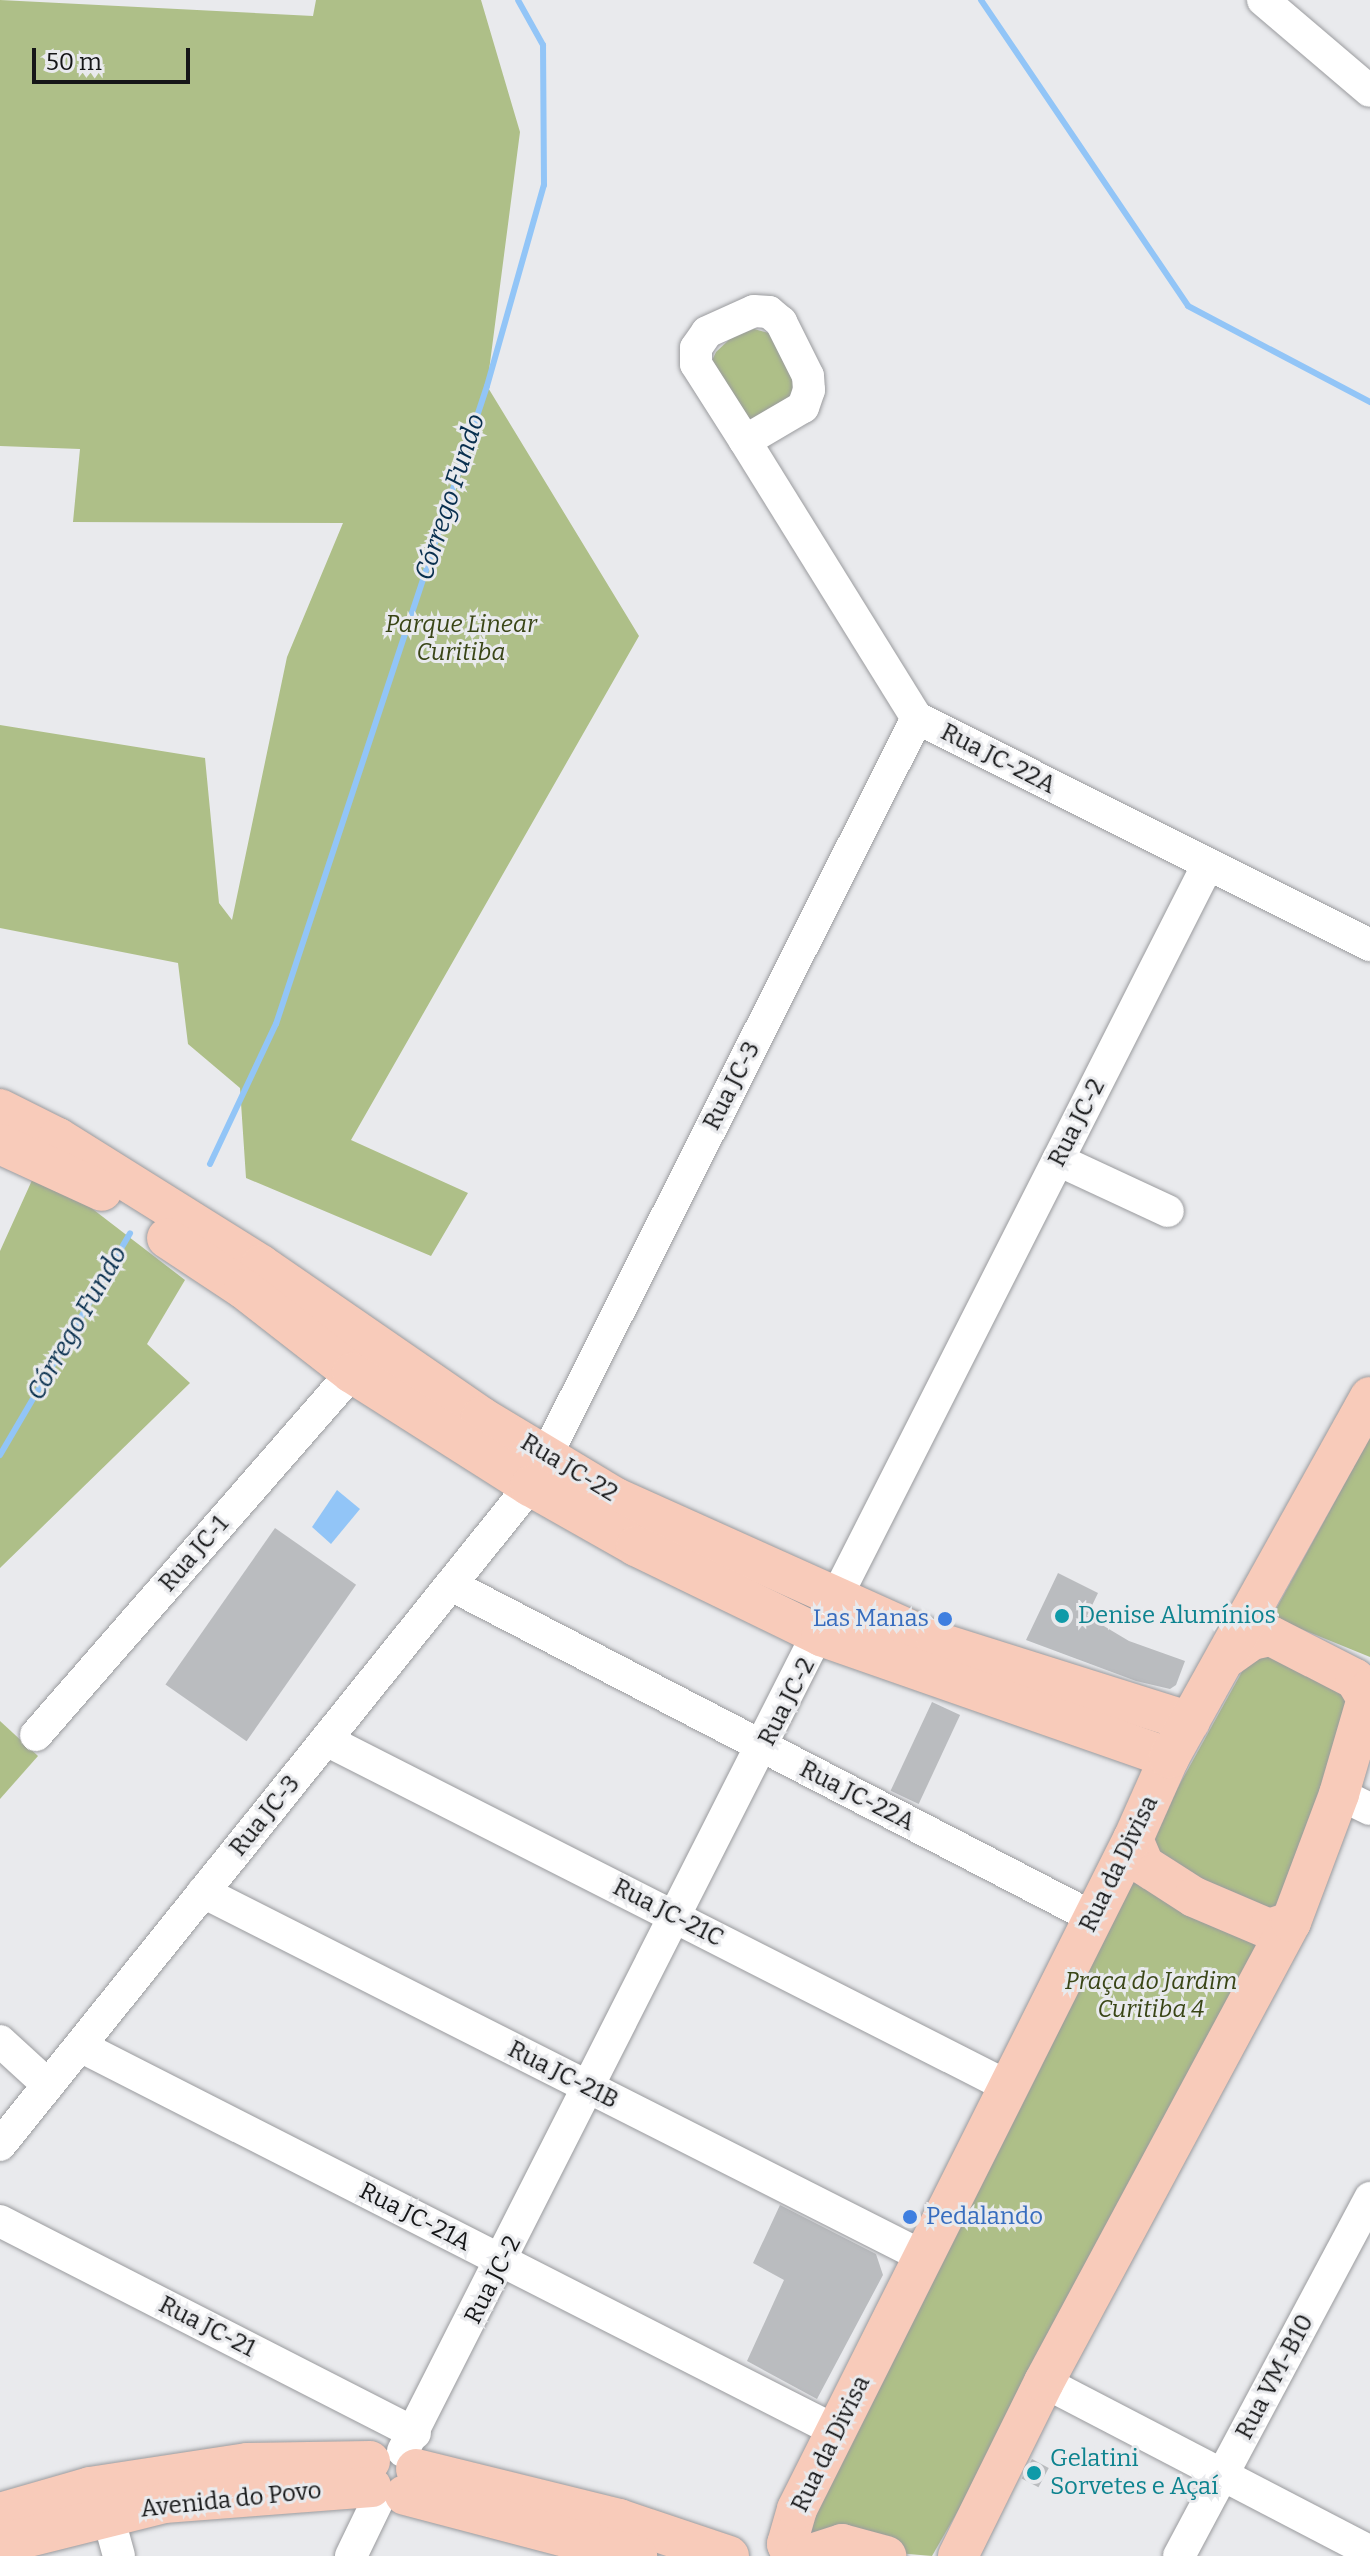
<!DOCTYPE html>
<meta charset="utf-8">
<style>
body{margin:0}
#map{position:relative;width:1370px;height:2556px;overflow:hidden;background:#e9eaed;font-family:Bitter,serif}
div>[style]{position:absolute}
.green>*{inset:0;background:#aebf88}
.water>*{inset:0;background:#92c5f7}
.stream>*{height:6px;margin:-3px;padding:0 3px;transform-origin:3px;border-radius:3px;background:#92c5f7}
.building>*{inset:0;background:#babcbf;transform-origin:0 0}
.roads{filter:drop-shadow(0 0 2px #9a9b9e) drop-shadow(0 0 2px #9a9b9e)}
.minor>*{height:32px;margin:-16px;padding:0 16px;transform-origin:16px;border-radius:16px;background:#fff}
.major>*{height:40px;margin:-20px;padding:0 20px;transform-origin:20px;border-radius:20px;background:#f8cbba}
.dots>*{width:22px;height:22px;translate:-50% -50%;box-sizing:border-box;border:4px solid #e9eaed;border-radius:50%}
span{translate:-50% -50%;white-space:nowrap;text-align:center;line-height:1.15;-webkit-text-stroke:6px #e9eaed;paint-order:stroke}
.park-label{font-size:24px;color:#394516;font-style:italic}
.street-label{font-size:24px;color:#151617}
.culture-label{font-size:24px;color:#0d838f}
.left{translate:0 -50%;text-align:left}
.shop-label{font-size:24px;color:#366cbe}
.right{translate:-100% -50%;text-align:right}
.water-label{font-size:26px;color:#082f4e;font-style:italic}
.scale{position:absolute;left:32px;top:48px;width:158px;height:36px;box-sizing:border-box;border:4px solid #151617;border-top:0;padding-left:10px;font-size:24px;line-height:28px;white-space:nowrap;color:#151617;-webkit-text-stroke:6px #e9eaed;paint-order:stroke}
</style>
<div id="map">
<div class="green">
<i style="clip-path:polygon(0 0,313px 16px,316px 0,481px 0,520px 132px,487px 386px,639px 636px,351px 1140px,468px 1193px,431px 1256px,246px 1178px,240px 1088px,188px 1044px,178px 963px,0 928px,0 725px,205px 758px,219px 903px,232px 920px,287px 657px,343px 523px,73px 522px,80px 449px,0 446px)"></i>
<i style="clip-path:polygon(754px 329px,769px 333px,797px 380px,785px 413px,743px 423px,709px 367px,716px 352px,732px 337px)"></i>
<i style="clip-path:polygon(38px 1167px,185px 1280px,147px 1344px,190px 1383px,0 1568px,0 1251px)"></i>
<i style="clip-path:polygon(1370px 1437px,1370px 1657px,1279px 1620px,1275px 1611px)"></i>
<i style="clip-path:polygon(1269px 1653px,1349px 1698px,1285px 1907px,1272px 1915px,1157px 1860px,1155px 1841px,1156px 1827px,1249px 1659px)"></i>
<i style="clip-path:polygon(0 1721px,38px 1756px,0 1799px)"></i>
<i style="clip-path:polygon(1133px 1858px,1272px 1935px,1038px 2372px,932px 2556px,803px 2545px,804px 2529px)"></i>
</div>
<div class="water">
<i style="clip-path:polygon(337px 1490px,360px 1509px,331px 1544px,312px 1527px)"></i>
</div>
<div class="stream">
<i style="left:981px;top:0;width:369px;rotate:55.9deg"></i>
<i style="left:1188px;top:306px;width:206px;rotate:27.8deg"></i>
<i style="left:210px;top:1164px;width:155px;rotate:-64.8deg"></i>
<i style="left:276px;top:1024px;width:672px;rotate:-71.7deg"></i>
<i style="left:487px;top:386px;width:209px;rotate:-74.2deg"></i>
<i style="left:544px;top:185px;width:140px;rotate:-90.4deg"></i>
<i style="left:543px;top:45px;width:51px;rotate:-119.1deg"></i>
<i style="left:0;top:1455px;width:257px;rotate:-59.6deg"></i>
</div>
<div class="building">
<i style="left:275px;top:1528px;width:99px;height:191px;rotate:35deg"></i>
<i style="clip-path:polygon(1058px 1573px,1098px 1593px,1087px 1616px,1129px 1641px,1185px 1661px,1176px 1685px,1170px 1689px,1136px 1681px,1026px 1640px)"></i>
<i style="left:932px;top:1702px;width:31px;height:98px;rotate:25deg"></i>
<i style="clip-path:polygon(780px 2205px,876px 2254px,883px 2275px,817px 2399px,747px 2361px,784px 2280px,753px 2263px)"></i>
<i style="left:1032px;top:2459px;width:19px;height:22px;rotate:28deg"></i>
</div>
<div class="roads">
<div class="minor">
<i style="left:1263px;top:0;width:140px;rotate:40.4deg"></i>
<i style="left:754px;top:311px;width:15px;rotate:4deg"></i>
<i style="left:769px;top:312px;width:16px;rotate:40deg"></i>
<i style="left:781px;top:322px;width:60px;rotate:63.4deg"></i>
<i style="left:808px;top:376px;width:14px;rotate:86deg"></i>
<i style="left:809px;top:390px;width:18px;rotate:109deg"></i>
<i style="left:803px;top:407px;width:67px;rotate:149.6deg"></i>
<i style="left:745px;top:441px;width:91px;rotate:-122.5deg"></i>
<i style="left:696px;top:364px;width:16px;rotate:-90deg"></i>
<i style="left:696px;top:348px;width:19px;rotate:-55deg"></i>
<i style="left:707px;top:332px;width:51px;rotate:-24.1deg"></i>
<i style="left:745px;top:441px;width:326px;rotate:58.2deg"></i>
<i style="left:917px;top:718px;width:507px;rotate:26.62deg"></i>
<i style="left:1058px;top:1160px;width:121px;rotate:24.9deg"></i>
<i style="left:547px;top:1454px;width:824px;rotate:-63.31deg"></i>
<i style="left:451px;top:1585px;width:724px;rotate:27.38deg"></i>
<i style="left:36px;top:1735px;width:481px;rotate:-48.9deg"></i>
<i style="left:326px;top:1740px;width:766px;rotate:26.93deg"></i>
<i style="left:1339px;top:1794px;width:34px;rotate:26deg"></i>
<i style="left:203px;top:1892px;width:808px;rotate:26.85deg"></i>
<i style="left:0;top:2041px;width:65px;rotate:42.5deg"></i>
<i style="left:80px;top:2046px;width:848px;rotate:26.99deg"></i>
<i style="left:0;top:2145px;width:846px;rotate:-51.19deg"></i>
<i style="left:0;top:2221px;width:466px;rotate:27.1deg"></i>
<i style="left:1044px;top:2382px;width:368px;rotate:27.5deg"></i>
<i style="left:403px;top:2451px;width:1779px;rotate:-63.1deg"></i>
<i style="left:108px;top:2516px;width:41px;rotate:74.6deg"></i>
<i style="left:351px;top:2556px;width:67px;rotate:-64.2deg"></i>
<i style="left:1179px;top:2556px;width:406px;rotate:-61.9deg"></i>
</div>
<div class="major">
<i style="left:0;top:1109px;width:65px;rotate:26.6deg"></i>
<i style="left:58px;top:1138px;width:239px;rotate:32deg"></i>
<i style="left:261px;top:1265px;width:267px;rotate:34.6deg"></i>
<i style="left:481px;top:1417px;width:157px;rotate:31deg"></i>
<i style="left:616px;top:1498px;width:352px;rotate:24.2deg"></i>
<i style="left:937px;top:1642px;width:265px;rotate:17.5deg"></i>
<i style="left:0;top:1144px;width:112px;rotate:24.7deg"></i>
<i style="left:167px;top:1238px;width:92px;rotate:33.5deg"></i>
<i style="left:244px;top:1289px;width:137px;rotate:37.9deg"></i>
<i style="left:352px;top:1373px;width:211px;rotate:32.4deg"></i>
<i style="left:530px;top:1486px;width:122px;rotate:29.5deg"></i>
<i style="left:636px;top:1546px;width:206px;rotate:25.9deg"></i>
<i style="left:821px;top:1636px;width:369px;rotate:19.3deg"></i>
<i style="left:1229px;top:1656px;width:28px;rotate:-35deg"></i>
<i style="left:1252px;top:1640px;width:19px;rotate:-12deg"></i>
<i style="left:1271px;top:1636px;width:94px;rotate:27.1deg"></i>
<i style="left:1355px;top:1679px;width:21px;rotate:59deg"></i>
<i style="left:1133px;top:1839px;width:28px;rotate:67deg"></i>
<i style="left:1144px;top:1865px;width:59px;rotate:32.6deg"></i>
<i style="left:1194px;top:1897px;width:82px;rotate:23.1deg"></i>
<i style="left:1269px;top:1929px;width:23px;rotate:-18deg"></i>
<i style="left:416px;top:2469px;width:209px;rotate:13.8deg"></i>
<i style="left:619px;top:2519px;width:116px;rotate:18.6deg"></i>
<i style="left:405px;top:2495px;width:240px;rotate:14.7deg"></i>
<i style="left:0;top:2513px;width:94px;rotate:-16.1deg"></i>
<i style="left:90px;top:2487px;width:159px;rotate:-8.7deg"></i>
<i style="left:247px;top:2463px;width:123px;rotate:-0.9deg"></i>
<i style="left:0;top:2544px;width:169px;rotate:-14deg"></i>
<i style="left:164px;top:2503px;width:208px;rotate:-4.4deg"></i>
<i style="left:792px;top:2556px;width:13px;rotate:-113deg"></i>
<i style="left:787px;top:2544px;width:36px;rotate:-74deg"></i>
<i style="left:797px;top:2509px;width:750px;rotate:-63.37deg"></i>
<i style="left:1133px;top:1839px;width:89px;rotate:-66deg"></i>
<i style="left:1169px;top:1758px;width:413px;rotate:-60.9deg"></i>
<i style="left:805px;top:2556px;width:39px;rotate:-18deg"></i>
<i style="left:842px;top:2544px;width:46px;rotate:15.3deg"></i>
<i style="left:958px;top:2556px;width:194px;rotate:-63.7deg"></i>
<i style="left:1044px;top:2382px;width:522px;rotate:-61.77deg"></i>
<i style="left:1291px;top:1922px;width:137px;rotate:-69.4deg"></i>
<i style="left:1339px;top:1794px;width:110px;rotate:-73.7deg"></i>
</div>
</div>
<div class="dots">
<i style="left:1062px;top:1616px;background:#0f9aa8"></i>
<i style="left:945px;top:1619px;background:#3f7fe0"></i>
<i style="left:910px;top:2217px;background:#3f7fe0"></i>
<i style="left:1034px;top:2473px;background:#0f9aa8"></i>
</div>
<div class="park-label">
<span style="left:461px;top:639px">Parque Linear<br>Curitiba</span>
<span style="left:1151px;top:1996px">Praça do Jardim<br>Curitiba 4</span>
</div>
<div class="street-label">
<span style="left:998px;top:759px;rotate:27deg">Rua JC-22A</span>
<span style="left:732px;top:1086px;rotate:-63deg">Rua JC-3</span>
<span style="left:1077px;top:1123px;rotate:-63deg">Rua JC-2</span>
<span style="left:569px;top:1468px;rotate:31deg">Rua JC-22</span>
<span style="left:194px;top:1554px;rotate:-49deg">Rua JC-1</span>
<span style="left:787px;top:1702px;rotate:-63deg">Rua JC-2</span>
<span style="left:857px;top:1796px;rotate:27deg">Rua JC-22A</span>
<span style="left:265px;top:1816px;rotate:-51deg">Rua JC-3</span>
<span style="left:1119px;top:1864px;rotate:-64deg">Rua da Divisa</span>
<span style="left:668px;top:1913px;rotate:27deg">Rua JC-21C</span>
<span style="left:563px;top:2075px;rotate:27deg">Rua JC-21B</span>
<span style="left:415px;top:2217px;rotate:27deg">Rua JC-21A</span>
<span style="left:493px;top:2280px;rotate:-63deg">Rua JC-2</span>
<span style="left:207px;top:2327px;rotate:27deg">Rua JC-21</span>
<span style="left:1275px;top:2377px;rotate:-62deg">Rua VM-B10</span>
<span style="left:831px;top:2444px;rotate:-64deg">Rua da Divisa</span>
<span style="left:231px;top:2500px;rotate:-6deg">Avenida do Povo</span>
</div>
<div class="culture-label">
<span class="left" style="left:1078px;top:1616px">Denise Alumínios</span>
<span class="left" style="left:1050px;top:2473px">Gelatini<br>Sorvetes e Açaí</span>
</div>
<div class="shop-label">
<span class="right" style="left:929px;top:1619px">Las Manas</span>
<span class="left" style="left:926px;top:2217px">Pedalando</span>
</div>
<div class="water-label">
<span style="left:450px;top:497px;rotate:-72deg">Córrego Fundo</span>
<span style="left:77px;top:1323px;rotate:-60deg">Córrego Fundo</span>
</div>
<div class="scale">50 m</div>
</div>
